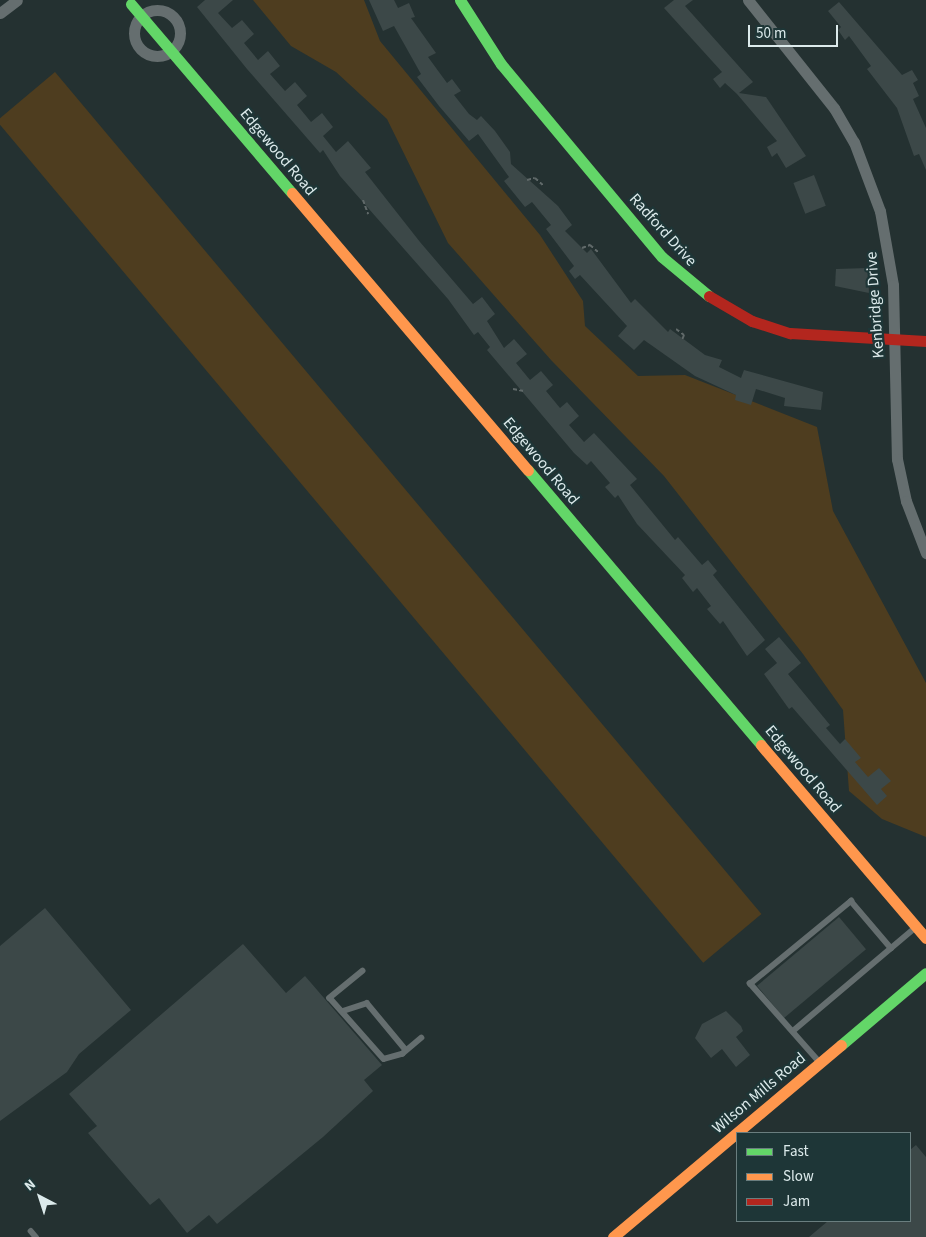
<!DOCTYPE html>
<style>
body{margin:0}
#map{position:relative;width:926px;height:1237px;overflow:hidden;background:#243131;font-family:"Source Sans 3",sans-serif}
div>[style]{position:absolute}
.green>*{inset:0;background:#4e3d1f;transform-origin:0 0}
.building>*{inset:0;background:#3c4848;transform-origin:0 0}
.path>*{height:2px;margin-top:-1px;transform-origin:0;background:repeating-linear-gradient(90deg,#606969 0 4px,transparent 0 6.5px)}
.lane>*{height:5.5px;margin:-2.75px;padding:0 2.75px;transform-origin:2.75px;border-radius:2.75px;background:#656e6f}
.street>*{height:11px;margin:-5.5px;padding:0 5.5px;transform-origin:5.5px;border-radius:5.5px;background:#656e6f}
.street>.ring{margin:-5.5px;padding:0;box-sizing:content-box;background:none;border:11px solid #656e6f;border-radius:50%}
.fast>*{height:11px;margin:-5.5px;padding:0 5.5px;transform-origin:5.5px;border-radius:5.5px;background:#63d668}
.slow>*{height:11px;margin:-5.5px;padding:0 5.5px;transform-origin:5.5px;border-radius:5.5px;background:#ff974d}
.jam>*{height:11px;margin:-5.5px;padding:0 5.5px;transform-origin:5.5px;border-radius:5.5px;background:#b3261e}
span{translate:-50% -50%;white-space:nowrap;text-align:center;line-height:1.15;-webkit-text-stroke:4.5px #1e3637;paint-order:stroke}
.street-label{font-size:16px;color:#dceaeb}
.legend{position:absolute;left:736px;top:1132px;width:175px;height:90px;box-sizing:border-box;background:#1e3637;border:1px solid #6a7e7f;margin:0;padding:6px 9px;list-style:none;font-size:15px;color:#dceaeb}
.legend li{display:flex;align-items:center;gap:10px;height:25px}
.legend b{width:25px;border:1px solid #6a7e7f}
.north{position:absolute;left:15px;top:1172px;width:50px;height:50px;-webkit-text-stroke:4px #1e3637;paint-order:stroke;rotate:320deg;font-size:14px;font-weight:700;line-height:20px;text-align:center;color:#dceaeb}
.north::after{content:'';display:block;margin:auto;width:18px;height:22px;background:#dceaeb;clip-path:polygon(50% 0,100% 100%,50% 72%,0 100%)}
.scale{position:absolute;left:748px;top:25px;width:90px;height:22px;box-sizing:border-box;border:2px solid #dceaeb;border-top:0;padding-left:6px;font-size:15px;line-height:18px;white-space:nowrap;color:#dceaeb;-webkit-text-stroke:4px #1e3637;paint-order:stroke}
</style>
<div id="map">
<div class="green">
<i style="clip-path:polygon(253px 0,364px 0,380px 41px,540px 235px,583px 301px,585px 326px,638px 376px,685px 375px,817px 427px,833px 511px,926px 683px,926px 837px,882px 819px,849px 791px,843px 710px,803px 654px,664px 476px,551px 360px,448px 243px,387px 119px,336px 72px,291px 46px)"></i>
<i style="left:55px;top:72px;width:1099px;height:76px;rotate:50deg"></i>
</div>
<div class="building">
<i style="clip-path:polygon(205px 0,233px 0,218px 13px,232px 28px,242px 20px,254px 34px,244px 43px,258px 60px,268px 51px,280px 66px,270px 74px,285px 91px,295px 82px,307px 96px,297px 105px,311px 122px,322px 113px,333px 127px,323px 136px,336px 152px,348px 141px,371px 168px,365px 172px,420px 242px,473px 304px,482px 297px,495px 314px,487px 321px,504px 348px,514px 339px,527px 354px,516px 363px,530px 380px,541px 371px,553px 385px,546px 391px,560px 408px,567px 402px,579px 416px,569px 425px,584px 442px,594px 433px,637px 479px,630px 485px,675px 540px,678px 537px,702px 565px,708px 560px,717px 571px,713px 575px,765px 640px,747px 656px,723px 621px,720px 624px,707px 609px,711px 606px,697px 588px,693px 592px,682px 578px,685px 575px,637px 524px,618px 495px,615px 498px,605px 487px,610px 483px,591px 461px,587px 465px,574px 453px,487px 350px,490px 347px,478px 332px,474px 335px,448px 299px,340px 176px,323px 150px,320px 153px,247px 69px,197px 7px)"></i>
<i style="clip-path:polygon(369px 0,394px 0,398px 8px,409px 3px,415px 17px,411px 18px,436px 53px,428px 57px,447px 83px,452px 79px,461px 91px,454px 95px,469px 114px,477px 120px,481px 116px,495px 131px,510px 152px,511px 164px,558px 206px,572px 225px,565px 231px,587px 253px,591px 249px,631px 303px,635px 299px,668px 332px,670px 329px,705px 355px,722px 360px,719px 367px,741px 378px,744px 370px,823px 392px,821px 410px,784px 406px,785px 398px,756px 389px,751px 405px,735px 400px,736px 395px,695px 376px,644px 340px,634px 350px,618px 336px,627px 326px,580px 275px,575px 279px,569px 271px,574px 266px,546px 229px,551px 225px,532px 202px,525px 207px,504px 181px,509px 177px,478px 134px,469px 141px,439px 106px,417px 77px,421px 74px,394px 26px,383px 31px)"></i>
<i style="clip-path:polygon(674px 0,693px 0,685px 6px,753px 82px,739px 93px,766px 97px,806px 156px,786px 168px,777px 153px,772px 157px,767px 147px,777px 141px,737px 94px,725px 83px,720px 88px,713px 79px,722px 72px,664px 8px)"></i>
<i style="clip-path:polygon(839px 2px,902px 75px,912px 70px,918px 80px,913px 83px,919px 96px,913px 99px,926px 128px,926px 170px,919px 154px,914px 156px,897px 108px,867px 69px,871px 66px,849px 36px,845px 40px,838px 30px,841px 27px,828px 11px)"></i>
<i style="left:814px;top:175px;width:33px;height:22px;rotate:69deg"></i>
<i style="clip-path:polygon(868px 268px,869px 293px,835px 286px,836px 269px)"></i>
<i style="clip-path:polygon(779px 637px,801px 663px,788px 674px,830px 725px,826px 728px,840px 744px,845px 739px,861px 758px,855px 762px,868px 777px,879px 768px,891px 781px,881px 789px,887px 796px,877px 805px,792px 707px,789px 709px,764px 674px,777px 663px,765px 649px)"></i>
<i style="clip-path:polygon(45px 908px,131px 1010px,79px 1054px,67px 1072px,0 1121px,0 946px)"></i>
<i style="left:839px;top:917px;width:42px;height:107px;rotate:50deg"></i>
<i style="clip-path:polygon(243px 944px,286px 993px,305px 976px,382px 1065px,364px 1080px,373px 1091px,323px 1137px,217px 1224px,209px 1215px,187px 1233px,159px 1198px,150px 1205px,88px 1133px,97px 1126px,69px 1094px)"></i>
<i style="clip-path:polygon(726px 1011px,741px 1026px,743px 1031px,736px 1037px,750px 1055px,736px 1067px,722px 1049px,711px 1058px,695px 1038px,702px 1024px)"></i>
<i style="clip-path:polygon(916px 1145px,926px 1157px,926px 1237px,809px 1237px,828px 1221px,910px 1221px,910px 1150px)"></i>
</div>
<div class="path">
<i style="left:527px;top:180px;width:8px;rotate:-14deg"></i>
<i style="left:535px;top:178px;width:12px;rotate:42deg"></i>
<i style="left:363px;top:200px;width:15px;rotate:70deg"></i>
<i style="left:582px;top:248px;width:9px;rotate:-21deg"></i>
<i style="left:590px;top:245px;width:11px;rotate:41deg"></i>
<i style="left:676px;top:329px;width:10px;rotate:37deg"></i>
<i style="left:684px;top:335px;width:5px;rotate:112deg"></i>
<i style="left:513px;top:389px;width:11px;rotate:10deg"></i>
</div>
<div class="lane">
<i style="left:363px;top:971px;width:43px;rotate:140.7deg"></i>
<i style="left:330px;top:998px;width:81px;rotate:48.5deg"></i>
<i style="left:384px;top:1059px;width:19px;rotate:-16deg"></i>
<i style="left:402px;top:1054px;width:25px;rotate:-40deg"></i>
<i style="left:343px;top:1011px;width:25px;rotate:-18deg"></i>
<i style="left:367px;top:1003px;width:61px;rotate:50.3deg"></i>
<i style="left:793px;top:1031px;width:161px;rotate:-40.2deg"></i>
<i style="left:818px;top:1061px;width:103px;rotate:-131.4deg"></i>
<i style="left:750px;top:984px;width:131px;rotate:-39.4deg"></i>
<i style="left:851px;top:901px;width:62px;rotate:49.6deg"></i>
<i style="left:31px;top:1231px;width:8px;rotate:50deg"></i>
</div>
<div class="street">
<i style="left:748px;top:0;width:138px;rotate:51.5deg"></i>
<i style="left:834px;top:108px;width:39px;rotate:60deg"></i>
<i style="left:854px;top:142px;width:74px;rotate:69.4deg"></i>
<i style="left:880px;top:211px;width:75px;rotate:80deg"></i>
<i style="left:893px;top:285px;width:174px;rotate:88.7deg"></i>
<i style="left:897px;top:459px;width:43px;rotate:77.9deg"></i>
<i style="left:906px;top:501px;width:56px;rotate:69deg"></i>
<i class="ring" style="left:134px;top:10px;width:35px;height:35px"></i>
<i style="left:0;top:13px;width:21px;rotate:-37deg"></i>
</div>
<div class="fast">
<i style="left:460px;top:0;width:76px;rotate:57.4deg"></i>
<i style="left:501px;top:64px;width:251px;rotate:50.2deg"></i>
<i style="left:662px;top:257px;width:61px;rotate:39.7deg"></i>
<i style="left:131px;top:4px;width:248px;rotate:49.6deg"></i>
<i style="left:528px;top:470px;width:360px;rotate:49.7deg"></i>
<i style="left:841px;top:1045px;width:111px;rotate:-40.3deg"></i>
</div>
<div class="slow">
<i style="left:292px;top:193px;width:364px;rotate:49.6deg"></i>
<i style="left:761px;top:745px;width:254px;rotate:49.5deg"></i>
<i style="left:613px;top:1237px;width:298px;rotate:-40.1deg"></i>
</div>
<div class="jam">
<i style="left:709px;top:296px;width:50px;rotate:30.2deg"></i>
<i style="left:752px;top:321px;width:40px;rotate:18deg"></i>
<i style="left:790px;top:333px;width:136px;rotate:3.4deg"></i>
</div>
<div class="street-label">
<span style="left:278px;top:152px;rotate:50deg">Edgewood Road</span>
<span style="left:663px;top:230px;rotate:48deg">Radford Drive</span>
<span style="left:875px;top:305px;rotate:-94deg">Kenbridge Drive</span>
<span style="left:541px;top:461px;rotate:50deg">Edgewood Road</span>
<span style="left:803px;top:769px;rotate:50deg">Edgewood Road</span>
<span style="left:759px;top:1093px;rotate:-40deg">Wilson Mills Road</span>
</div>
<ul class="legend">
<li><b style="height:6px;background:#63d668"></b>Fast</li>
<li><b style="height:6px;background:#ff974d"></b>Slow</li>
<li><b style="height:6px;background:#b3261e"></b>Jam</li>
</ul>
<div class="north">N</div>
<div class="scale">50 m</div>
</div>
